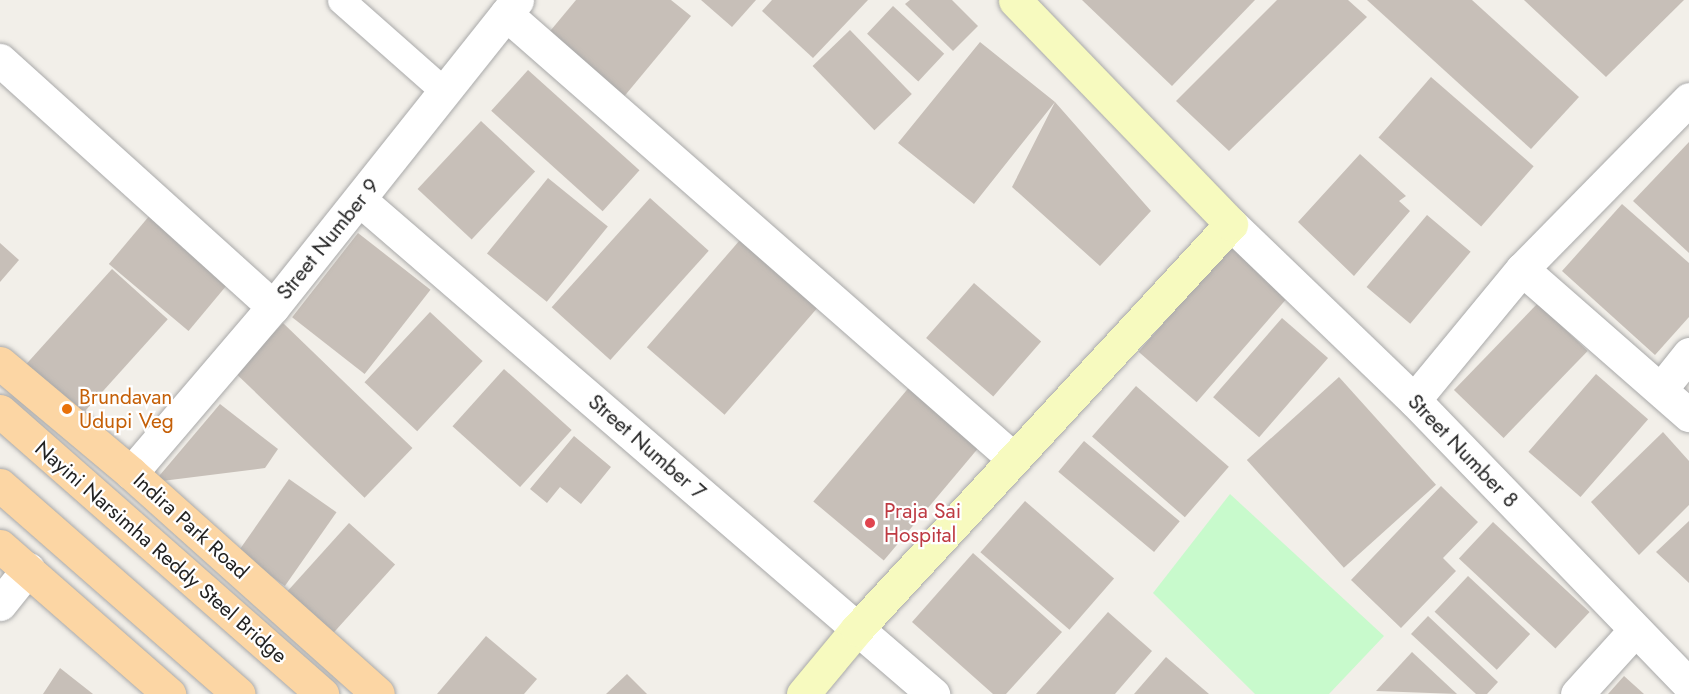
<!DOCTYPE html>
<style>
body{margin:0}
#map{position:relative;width:1689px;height:694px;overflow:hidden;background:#f2efe9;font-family:Jost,sans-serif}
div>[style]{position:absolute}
.park>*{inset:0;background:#c8facc}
.building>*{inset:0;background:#c7bfb8;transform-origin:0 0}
.roads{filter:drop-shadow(0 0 2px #a9a9a9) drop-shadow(0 0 2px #a9a9a9)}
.lane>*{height:27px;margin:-13.5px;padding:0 13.5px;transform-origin:13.5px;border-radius:13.5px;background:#fff}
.street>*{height:33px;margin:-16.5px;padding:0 16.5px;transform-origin:16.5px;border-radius:16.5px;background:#fff}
.secondary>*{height:33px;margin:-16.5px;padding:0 16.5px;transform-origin:16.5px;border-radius:16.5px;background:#f7fabf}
.primary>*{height:33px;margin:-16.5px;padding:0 16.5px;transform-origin:16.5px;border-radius:16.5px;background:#fcd6a4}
.dots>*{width:16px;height:16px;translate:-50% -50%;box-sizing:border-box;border:3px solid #fff;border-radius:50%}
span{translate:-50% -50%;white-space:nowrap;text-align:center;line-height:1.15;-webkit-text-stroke:4.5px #fff;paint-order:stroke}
.street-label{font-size:21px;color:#222}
.food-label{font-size:21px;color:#c56008}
.left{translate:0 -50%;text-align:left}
.health-label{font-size:21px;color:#be3a42}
</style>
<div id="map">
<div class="park">
<i style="clip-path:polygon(1230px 494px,1384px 636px,1329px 694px,1255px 694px,1153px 593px)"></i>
</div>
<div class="building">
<i style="clip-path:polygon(576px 0,671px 0,691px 16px,622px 99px,546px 36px)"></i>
<i style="clip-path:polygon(701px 0,756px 0,732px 27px)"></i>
<i style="clip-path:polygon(772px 0,868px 0,813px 58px,762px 11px)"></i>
<i style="clip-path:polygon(910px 0,952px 0,978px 26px,953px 51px,905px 4px)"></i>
<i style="clip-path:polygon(1082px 0,1255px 0,1172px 86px)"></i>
<i style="clip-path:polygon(1277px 0,1348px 0,1367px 17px,1229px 151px,1176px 101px)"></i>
<i style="clip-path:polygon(1367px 0,1472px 0,1579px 97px,1531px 149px)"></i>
<i style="clip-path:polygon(1524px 0,1684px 0,1606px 77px)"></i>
<i style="left:893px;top:6px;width:70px;height:38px;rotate:43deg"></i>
<i style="left:850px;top:30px;width:89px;height:52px;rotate:46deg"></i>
<i style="clip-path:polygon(980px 42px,1055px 102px,1151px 211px,1100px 266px,1012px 187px,1055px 102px,974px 204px,898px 143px)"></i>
<i style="left:528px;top:70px;width:150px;height:55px;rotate:42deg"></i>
<i style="left:1431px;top:77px;width:136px;height:80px;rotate:41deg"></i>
<i style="left:481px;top:121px;width:74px;height:93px;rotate:43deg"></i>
<i style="clip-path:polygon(1689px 142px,1689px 253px,1633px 201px)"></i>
<i style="clip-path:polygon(1360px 154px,1406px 196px,1399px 201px,1410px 211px,1354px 276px,1298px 222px)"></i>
<i style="left:548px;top:178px;width:77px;height:97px;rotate:39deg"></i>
<i style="left:650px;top:198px;width:79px;height:147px;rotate:42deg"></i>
<i style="clip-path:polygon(1622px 204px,1689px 263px,1689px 317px,1655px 355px,1562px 271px)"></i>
<i style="left:150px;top:215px;width:104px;height:64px;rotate:40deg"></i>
<i style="left:1427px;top:215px;width:57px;height:94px;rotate:40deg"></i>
<i style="left:358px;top:233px;width:92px;height:107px;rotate:38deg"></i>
<i style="left:740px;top:240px;width:103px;height:142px;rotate:41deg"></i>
<i style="clip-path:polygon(0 243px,19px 260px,0 282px)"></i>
<i style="left:1233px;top:243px;width:77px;height:144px;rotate:41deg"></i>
<i style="left:112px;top:269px;width:75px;height:135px;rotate:42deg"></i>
<i style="left:974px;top:283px;width:89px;height:73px;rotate:41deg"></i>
<i style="left:1538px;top:303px;width:69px;height:121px;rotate:44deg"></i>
<i style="left:430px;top:312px;width:72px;height:96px;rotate:43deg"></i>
<i style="left:1282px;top:318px;width:61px;height:105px;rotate:41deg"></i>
<i style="left:283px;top:323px;width:180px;height:69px;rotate:44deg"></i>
<i style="left:504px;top:369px;width:91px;height:77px;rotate:42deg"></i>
<i style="left:1596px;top:374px;width:69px;height:103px;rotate:41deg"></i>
<i style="left:1339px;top:377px;width:145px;height:124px;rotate:48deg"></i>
<i style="left:911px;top:385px;width:92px;height:152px;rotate:40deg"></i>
<i style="left:1136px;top:386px;width:123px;height:67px;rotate:41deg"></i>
<i style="clip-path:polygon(220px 404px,278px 449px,265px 468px,154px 482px)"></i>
<i style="clip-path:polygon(1663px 432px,1689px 461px,1689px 505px,1639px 555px,1591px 502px)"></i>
<i style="clip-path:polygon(574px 436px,611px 467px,581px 504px,560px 487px,547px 503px,530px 489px)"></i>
<i style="left:1084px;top:441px;width:125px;height:40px;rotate:40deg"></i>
<i style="left:289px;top:479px;width:58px;height:90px;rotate:35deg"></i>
<i style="clip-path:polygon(1441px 486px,1478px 522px,1443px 558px,1456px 571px,1401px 628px,1351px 580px)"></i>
<i style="left:1025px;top:501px;width:118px;height:68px;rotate:41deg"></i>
<i style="clip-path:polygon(1689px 521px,1689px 583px,1656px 552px)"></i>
<i style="left:1493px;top:522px;width:132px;height:50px;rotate:43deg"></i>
<i style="left:349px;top:523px;width:62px;height:95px;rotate:42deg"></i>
<i style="clip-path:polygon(973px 553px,1062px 632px,1006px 694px,993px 694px,912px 622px)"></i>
<i style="left:1468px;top:576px;width:85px;height:49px;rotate:43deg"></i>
<i style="clip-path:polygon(1108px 612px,1152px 651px,1115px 694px,1036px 694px)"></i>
<i style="clip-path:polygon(1428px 616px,1498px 682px,1487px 694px,1476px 694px,1411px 634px)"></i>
<i style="clip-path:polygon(486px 636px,537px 679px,524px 694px,437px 694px)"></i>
<i style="clip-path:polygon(1412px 652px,1457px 694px,1376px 691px)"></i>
<i style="clip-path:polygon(1166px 657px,1209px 694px,1134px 694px)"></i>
<i style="clip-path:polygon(60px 668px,93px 694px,43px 694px)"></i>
<i style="clip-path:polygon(627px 674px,647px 694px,606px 694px)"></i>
<i style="clip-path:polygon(1624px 676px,1644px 694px,1608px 694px)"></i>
</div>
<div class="roads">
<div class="lane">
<i style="left:341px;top:0;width:137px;rotate:41.5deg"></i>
</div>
<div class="street">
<i style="left:506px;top:14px;width:675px;rotate:41.22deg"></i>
<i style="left:0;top:60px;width:368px;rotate:42.1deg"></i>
<i style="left:360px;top:200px;width:757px;rotate:40.77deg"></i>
<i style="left:1231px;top:224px;width:254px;rotate:43.9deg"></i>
<i style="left:1414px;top:400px;width:396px;rotate:46deg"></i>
<i style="left:1522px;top:269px;width:238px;rotate:-45.5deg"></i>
<i style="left:1661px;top:389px;width:45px;rotate:-51.3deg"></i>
<i style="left:1414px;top:400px;width:170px;rotate:-50.5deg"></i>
<i style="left:1522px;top:269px;width:222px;rotate:41.2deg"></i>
<i style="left:131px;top:473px;width:218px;rotate:-49.5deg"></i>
<i style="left:273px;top:307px;width:392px;rotate:-51.5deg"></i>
<i style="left:0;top:604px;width:45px;rotate:-51.3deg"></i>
<i style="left:1577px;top:694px;width:86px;rotate:-47.8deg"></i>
</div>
<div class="secondary">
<i style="left:803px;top:694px;width:85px;rotate:-50.3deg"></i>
<i style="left:857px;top:629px;width:551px;rotate:-47.28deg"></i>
<i style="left:1231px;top:224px;width:311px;rotate:-134deg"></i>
</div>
<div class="primary">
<i style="left:0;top:363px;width:171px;rotate:40deg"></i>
<i style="left:131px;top:473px;width:331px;rotate:41.8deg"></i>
<i style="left:0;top:411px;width:429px;rotate:41.3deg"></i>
<i style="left:0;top:485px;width:317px;rotate:41.2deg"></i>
<i style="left:0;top:546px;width:225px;rotate:41.2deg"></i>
</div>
</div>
<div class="dots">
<i style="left:67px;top:409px;background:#e8710a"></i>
<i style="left:870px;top:523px;background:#e0444e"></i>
</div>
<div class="street-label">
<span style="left:328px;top:239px;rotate:-51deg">Street Number 9</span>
<span style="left:647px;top:447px;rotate:41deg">Street Number 7</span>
<span style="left:1463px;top:451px;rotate:46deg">Street Number 8</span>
<span style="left:191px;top:526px;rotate:42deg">Indira Park Road</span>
<span style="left:161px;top:552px;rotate:41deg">Nayini Narsimha Reddy Steel Bridge</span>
</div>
<div class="food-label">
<span class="left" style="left:79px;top:409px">Brundavan<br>Udupi Veg</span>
</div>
<div class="health-label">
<span class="left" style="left:884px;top:523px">Praja Sai<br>Hospital</span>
</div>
</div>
